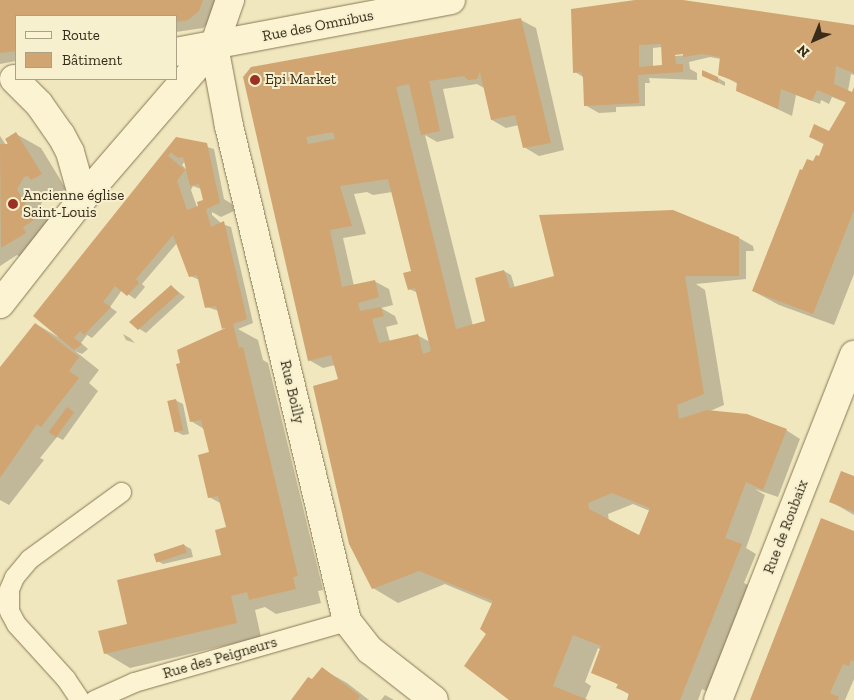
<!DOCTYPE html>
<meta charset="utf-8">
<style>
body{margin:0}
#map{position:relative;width:854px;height:700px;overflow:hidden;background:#f0e7be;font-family:"Zilla Slab",serif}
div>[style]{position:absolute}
.shadow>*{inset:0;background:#0003}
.building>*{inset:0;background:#d1a571;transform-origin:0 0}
.roads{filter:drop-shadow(0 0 1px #897756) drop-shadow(0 0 1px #897756)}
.lane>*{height:19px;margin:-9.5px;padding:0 9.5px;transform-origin:9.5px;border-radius:9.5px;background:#fbf3d1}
.street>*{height:28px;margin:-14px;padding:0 14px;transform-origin:14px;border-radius:14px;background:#fbf3d1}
.secondary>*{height:28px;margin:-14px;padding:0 14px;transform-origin:14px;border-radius:14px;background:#fbf3d1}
.dots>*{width:14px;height:14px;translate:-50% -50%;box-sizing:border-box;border:2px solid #f7f0ce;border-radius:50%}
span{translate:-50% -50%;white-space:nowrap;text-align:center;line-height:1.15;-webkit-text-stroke:4px #f7f0ce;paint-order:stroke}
.street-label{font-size:15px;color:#382c1b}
.poi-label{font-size:15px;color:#382c1b}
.left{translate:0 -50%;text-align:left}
.legend{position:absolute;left:15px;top:15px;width:162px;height:65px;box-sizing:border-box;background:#f7f0ce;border:1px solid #aba286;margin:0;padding:6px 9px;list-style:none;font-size:15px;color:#382c1b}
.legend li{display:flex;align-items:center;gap:10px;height:25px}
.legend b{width:25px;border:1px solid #aba286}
.north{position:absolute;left:789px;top:15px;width:50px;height:50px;-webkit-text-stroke:4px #f7f0ce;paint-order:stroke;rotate:224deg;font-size:14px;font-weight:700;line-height:20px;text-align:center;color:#382c1b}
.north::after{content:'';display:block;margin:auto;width:18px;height:22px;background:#382c1b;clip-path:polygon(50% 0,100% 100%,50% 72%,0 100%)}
</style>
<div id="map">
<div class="shadow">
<i style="clip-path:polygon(0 0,219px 0,213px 19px,203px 28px,176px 32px,176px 16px,16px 16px,16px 61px,0 64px)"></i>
<i style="clip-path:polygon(evenodd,645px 0,674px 0,854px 27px,854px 75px,851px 74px,848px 91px,853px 94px,854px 90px,854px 274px,834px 325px,779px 305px,753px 291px,825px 145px,810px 137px,829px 133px,847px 103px,832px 97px,829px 104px,821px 100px,820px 104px,796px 95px,792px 116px,737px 90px,738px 84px,720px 74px,721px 59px,710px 57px,689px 62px,690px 69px,697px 73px,697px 80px,649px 78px,650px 83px,645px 83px,645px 106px,616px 107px,616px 112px,599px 113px,585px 105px,585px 78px,575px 72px,645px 0,662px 47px,663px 67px,653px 67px,653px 48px,662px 47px,645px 0,689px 52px,689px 55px,675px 56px,675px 53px,689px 52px)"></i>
<i style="clip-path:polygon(evenodd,521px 20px,536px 28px,564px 150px,539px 156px,524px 147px,519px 125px,506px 128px,492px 120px,484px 88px,477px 84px,443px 89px,454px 138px,437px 142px,425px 135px,473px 326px,485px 323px,504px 271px,511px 275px,515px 288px,739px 238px,753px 246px,754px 251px,746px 251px,746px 279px,696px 284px,705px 290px,724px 405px,710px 411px,786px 430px,800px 439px,778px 497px,755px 489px,765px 495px,746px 548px,756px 554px,744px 583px,750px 586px,741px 611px,737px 611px,745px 615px,713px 694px,702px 689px,698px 700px,628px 700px,630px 695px,618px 688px,619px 685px,593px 672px,601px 650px,598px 648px,585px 682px,591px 686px,585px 700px,511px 700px,488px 634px,493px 604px,445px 584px,398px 603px,373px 588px,341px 379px,335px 365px,323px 368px,309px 360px,245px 77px,521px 20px,367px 192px,373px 195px,392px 192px,413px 274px,409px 289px,418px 293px,430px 342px,417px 335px,390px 342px,386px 327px,398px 324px,395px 316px,381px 308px,393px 305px,389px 289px,374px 281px,354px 286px,343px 238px,366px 234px,354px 194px,367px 192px,521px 20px,633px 504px,650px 511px,644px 538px,609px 521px,608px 514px,633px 504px)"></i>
<i style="clip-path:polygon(718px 78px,725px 82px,725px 86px,711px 79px)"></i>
<i style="clip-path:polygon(16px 134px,41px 148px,66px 189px,57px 194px,49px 191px,41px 204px,59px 234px,27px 261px,17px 255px,0 266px,0 136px,6px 145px)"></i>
<i style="clip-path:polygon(evenodd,177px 138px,214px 149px,224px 199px,232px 204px,234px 211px,221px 217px,212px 212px,212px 215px,222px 224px,231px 227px,253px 323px,238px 329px,258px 340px,263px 360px,268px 363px,323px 590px,318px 591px,321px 603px,276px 614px,265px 607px,255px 610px,261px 637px,130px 668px,105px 653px,128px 625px,222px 556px,227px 528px,222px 504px,209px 497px,210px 453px,204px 429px,191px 421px,225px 329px,219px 311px,207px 307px,200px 280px,190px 276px,177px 243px,142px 284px,145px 287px,135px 299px,122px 290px,110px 307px,117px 312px,92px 338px,87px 335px,81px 343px,88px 349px,82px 354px,75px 351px,99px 370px,89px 383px,98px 391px,63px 440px,57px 437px,40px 458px,44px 460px,9px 505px,0 500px,0 369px,36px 324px,58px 337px,177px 138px,185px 161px,187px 170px,182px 165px,185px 161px,177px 138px,193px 186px,201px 189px,205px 201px,197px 207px,191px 190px,193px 186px)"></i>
<i style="clip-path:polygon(171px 286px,185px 297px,146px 333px,138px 328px)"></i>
<i style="clip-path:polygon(123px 334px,130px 338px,135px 343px,126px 340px)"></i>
<i style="clip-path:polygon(175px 400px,183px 404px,189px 434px,183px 435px,175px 431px)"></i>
<i style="clip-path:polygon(854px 477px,854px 515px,830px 501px)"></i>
<i style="clip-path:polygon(854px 532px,854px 679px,845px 700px,751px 700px)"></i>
<i style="clip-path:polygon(184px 545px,191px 549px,193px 557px,163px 564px,156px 560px)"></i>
<i style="clip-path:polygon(322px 669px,347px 683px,369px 700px,292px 700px)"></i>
<i style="clip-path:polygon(385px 695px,394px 700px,381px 700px)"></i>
</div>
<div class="building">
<i style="clip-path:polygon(0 0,203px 0,199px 11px,188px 20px,176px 22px,176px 16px,16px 16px,16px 51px,0 53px)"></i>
<i style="clip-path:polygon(evenodd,635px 0,683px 0,854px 25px,854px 73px,836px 66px,834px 84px,852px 92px,854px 87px,854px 210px,813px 314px,752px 291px,800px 169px,802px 170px,807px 159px,813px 161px,816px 155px,819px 156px,824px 143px,809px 137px,814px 124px,829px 131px,846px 102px,817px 90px,812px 101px,781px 89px,778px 109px,736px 91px,737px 82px,718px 75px,720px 57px,702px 54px,683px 57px,683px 54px,675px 55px,676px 64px,683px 64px,683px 72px,638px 75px,639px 103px,584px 106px,583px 78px,581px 72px,573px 73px,571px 9px,635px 0,661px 44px,662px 65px,639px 67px,639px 45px,661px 44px)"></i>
<i style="clip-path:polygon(evenodd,521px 18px,551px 143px,523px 148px,515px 115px,491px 120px,480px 72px,477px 79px,468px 80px,464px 76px,429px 81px,440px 131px,421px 135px,409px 84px,396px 87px,456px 329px,485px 321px,475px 278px,504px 270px,510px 288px,554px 276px,539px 215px,673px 210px,739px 237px,739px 276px,685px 276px,704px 394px,677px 405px,679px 419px,707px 410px,747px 414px,787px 429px,763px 490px,746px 482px,725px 538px,742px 544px,680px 700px,627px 700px,629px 693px,616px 688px,618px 684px,591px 673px,601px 646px,573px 635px,553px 686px,588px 700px,509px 700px,464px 666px,486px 634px,480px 629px,493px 601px,419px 571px,372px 589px,349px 544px,313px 386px,338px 379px,331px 355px,308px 361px,243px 77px,251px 67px,521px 18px,333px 132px,335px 139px,308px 144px,306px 137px,333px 132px,521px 18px,388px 179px,411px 271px,403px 273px,408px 290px,415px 288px,431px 351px,423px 354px,418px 334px,379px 343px,372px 319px,384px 316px,381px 307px,360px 311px,358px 303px,379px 297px,375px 280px,342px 287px,330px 230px,352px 226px,340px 186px,388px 179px,521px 18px,612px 493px,650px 508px,639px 535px,589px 509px,588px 503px,612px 493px)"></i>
<i style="clip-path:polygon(702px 70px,718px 77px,718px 83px,702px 76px)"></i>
<i style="clip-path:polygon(16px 132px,42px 174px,31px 180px,28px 176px,24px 177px,17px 189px,34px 220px,23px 227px,26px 233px,1px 248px,0 144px,8px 144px,5px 139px)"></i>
<i style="clip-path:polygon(evenodd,176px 137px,207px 143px,220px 203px,206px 209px,211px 227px,224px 221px,247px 319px,233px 324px,239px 348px,243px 347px,298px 576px,293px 577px,296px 589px,249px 600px,247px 592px,231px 596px,237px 623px,104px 654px,98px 631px,127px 624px,117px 580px,221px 555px,215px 530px,226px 527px,218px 496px,208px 498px,198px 455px,209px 452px,201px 420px,190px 422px,176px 364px,180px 363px,177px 350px,230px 326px,222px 329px,216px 306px,205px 308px,197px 275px,189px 277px,173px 235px,136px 279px,139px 283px,127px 296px,115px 286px,103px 302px,111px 307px,84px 335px,80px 331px,74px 338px,82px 344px,74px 350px,33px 316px,176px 137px,171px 152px,178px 158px,183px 157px,190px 186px,199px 184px,203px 200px,197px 202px,198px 206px,187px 210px,177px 181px,185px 170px,168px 156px,171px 152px)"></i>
<i style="clip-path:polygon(171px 285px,179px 293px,151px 318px,138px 330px,129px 322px)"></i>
<i style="clip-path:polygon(35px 323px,79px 357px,69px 371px,79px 378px,41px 427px,37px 424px,0 478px,0 367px)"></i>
<i style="left:176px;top:399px;width:32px;height:9px;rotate:77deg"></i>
<i style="left:67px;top:407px;width:9px;height:31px;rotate:36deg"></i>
<i style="clip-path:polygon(841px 471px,854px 476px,854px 512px,829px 502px)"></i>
<i style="clip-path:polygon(821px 518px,854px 531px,854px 661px,851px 660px,849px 666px,843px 664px,830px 693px,839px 697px,837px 700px,750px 700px)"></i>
<i style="left:184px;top:544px;width:9px;height:32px;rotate:72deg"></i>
<i style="clip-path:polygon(322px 667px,360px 696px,357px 700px,291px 700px,308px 677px,312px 679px)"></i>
</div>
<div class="roads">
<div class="lane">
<i style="left:80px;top:700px;width:25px;rotate:-124deg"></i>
<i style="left:66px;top:679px;width:74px;rotate:-132.3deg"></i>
<i style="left:16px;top:624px;width:15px;rotate:-118deg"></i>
<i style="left:9px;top:611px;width:22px;rotate:-90deg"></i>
<i style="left:9px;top:589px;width:13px;rotate:-67deg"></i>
<i style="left:14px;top:577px;width:23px;rotate:-50deg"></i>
<i style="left:29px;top:559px;width:114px;rotate:-36.1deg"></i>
<i style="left:94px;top:700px;width:44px;rotate:-24.2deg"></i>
<i style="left:134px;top:682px;width:222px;rotate:-16deg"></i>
</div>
<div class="street">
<i style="left:214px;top:46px;width:81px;rotate:79.4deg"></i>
<i style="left:229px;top:126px;width:509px;rotate:76.59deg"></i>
<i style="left:347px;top:621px;width:37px;rotate:52deg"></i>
<i style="left:370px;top:650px;width:81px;rotate:38deg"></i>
<i style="left:176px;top:52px;width:280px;rotate:-10.7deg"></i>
<i style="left:14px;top:79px;width:35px;rotate:45deg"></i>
<i style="left:39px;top:104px;width:38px;rotate:55deg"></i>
<i style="left:61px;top:135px;width:19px;rotate:62deg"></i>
<i style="left:70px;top:152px;width:48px;rotate:74.2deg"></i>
<i style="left:0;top:304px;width:135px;rotate:-51.9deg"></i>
<i style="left:83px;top:198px;width:201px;rotate:-49.2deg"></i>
<i style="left:214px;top:46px;width:49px;rotate:-70.8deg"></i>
</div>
<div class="secondary">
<i style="left:718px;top:700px;width:371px;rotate:-68.5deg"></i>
</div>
</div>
<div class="dots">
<i style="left:255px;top:80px;background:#9c3022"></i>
<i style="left:13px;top:204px;background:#9c3022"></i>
</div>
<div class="street-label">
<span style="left:318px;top:26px;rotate:-11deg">Rue des Omnibus</span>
<span style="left:292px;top:392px;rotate:77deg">Rue Boilly</span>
<span style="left:786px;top:527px;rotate:-69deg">Rue de Roubaix</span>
<span style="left:220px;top:658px;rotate:-16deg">Rue des Peigneurs</span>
</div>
<div class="poi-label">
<span class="left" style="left:265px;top:80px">Epi Market</span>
<span class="left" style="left:23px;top:204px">Ancienne église<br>Saint-Louis</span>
</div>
<ul class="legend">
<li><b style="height:6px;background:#fbf3d1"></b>Route</li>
<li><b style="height:14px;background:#d1a571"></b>Bâtiment</li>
</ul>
<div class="north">N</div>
</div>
